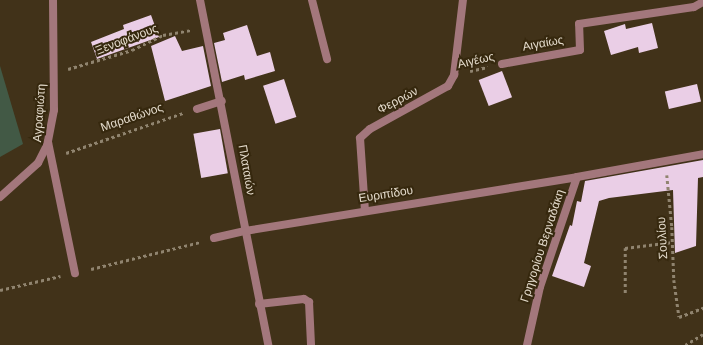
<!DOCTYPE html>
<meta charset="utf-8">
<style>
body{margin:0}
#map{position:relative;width:703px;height:345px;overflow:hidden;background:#413219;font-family:Rubik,sans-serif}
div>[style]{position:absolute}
.green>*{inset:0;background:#425945}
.building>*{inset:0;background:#eacee6;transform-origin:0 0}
.path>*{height:2.5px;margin-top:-1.25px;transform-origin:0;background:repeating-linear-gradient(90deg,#90846f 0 3px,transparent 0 6px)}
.lane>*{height:8px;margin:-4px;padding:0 4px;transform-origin:4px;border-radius:4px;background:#a3777c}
.street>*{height:8px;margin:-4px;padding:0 4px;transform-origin:4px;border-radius:4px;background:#a3777c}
span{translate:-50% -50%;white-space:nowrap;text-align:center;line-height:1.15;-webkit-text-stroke:4px #36280e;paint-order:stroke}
.street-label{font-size:12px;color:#e3dacb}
</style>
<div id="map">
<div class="green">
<i style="clip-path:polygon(0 66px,23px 144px,0 157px)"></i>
</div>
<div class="building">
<i style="clip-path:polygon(151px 15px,159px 37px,97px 59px,91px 42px,124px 29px,123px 25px)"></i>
<i style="clip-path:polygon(652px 23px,658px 48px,639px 53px,638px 47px,611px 55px,604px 31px,625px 24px,626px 29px)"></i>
<i style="clip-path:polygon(247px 25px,257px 56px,270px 52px,275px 71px,245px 80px,244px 75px,222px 82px,214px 43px,225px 40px,223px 33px)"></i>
<i style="clip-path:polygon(175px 36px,182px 51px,203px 46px,211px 86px,165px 101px,151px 46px)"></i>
<i style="left:502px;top:71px;width:28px;height:25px;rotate:69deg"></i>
<i style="left:284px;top:79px;width:40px;height:22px;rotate:72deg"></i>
<i style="left:697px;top:84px;width:18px;height:33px;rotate:77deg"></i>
<i style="left:220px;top:129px;width:45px;height:27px;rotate:80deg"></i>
<i style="clip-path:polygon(703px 160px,703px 177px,698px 178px,696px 246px,675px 253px,673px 190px,609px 198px,599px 201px,584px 263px,591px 266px,584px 287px,552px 276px,570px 225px,572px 226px,577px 201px,581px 202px,585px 181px)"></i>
</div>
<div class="path">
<i style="left:68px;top:69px;width:67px;rotate:-16.5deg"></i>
<i style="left:132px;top:50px;width:34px;rotate:-26deg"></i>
<i style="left:163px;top:35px;width:28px;rotate:-10deg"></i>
<i style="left:470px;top:71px;width:18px;rotate:-13deg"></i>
<i style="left:66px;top:153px;width:124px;rotate:-18.9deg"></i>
<i style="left:667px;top:175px;width:52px;rotate:84.5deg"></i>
<i style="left:672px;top:227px;width:53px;rotate:87.8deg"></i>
<i style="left:674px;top:280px;width:37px;rotate:82deg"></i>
<i style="left:679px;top:317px;width:26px;rotate:-21deg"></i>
<i style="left:91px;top:269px;width:112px;rotate:-13.9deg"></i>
<i style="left:0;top:290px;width:62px;rotate:-13.1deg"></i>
<i style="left:625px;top:293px;width:45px;rotate:-90deg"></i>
<i style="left:625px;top:248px;width:48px;rotate:-7.1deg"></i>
<i style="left:685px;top:345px;width:21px;rotate:-31deg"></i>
</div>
<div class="lane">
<i style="left:502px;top:64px;width:79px;rotate:-10.2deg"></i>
<i style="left:580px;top:50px;width:26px;rotate:-92deg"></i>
<i style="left:579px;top:24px;width:116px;rotate:-8.4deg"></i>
<i style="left:694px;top:7px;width:10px;rotate:-29deg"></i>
</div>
<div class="street">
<i style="left:53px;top:0;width:110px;rotate:89.5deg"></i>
<i style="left:54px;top:110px;width:33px;rotate:101deg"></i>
<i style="left:48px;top:142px;width:134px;rotate:78.4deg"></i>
<i style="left:200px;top:0;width:352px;rotate:78.8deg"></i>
<i style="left:312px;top:0;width:61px;rotate:75.7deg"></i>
<i style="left:197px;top:109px;width:26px;rotate:-18deg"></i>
<i style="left:0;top:197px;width:51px;rotate:-41.8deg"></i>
<i style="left:38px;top:163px;width:22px;rotate:-63deg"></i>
<i style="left:365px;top:211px;width:73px;rotate:-93.9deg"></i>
<i style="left:360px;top:138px;width:13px;rotate:-42deg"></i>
<i style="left:370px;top:129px;width:89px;rotate:-28.9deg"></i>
<i style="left:448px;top:86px;width:13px;rotate:-61deg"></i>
<i style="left:454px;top:75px;width:76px;rotate:-83.2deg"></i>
<i style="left:214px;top:238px;width:32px;rotate:-13deg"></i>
<i style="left:245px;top:231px;width:336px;rotate:-9.2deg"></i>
<i style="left:577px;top:177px;width:128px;rotate:-10.3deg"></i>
<i style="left:259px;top:304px;width:45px;rotate:-6.3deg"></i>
<i style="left:304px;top:299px;width:6px;rotate:31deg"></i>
<i style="left:309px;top:302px;width:43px;rotate:87.3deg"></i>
<i style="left:527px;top:345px;width:59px;rotate:-77.4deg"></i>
<i style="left:540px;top:287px;width:116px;rotate:-71.4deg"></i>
</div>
<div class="street-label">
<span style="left:127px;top:40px;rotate:-21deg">Ξενοφάνους</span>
<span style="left:543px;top:44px;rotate:-10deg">Αιγαίως</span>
<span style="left:476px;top:61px;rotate:-13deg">Αιγέως</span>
<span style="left:398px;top:101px;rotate:-28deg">Φερρών</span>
<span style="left:40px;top:113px;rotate:-86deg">Αγραφιώτη</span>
<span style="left:132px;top:118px;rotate:-19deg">Μαραθώνος</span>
<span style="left:246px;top:170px;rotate:80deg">Πλαταιών</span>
<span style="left:386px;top:195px;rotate:-9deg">Ευριπίδου</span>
<span style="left:663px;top:238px;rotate:-93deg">Σουλίου</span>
<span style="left:543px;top:246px;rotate:-72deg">Γρηγορίου Βερναδάκη</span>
</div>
</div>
